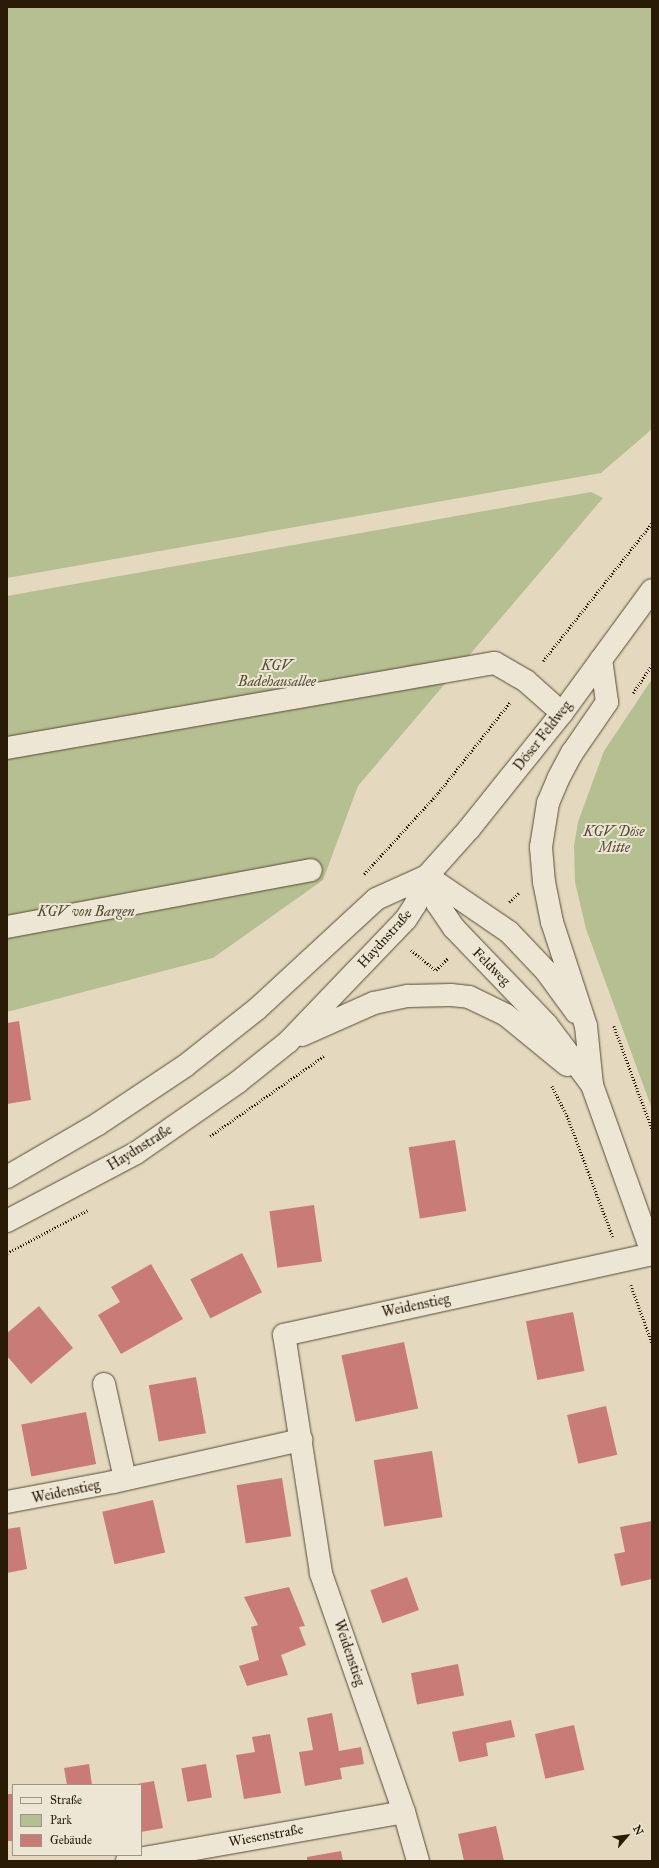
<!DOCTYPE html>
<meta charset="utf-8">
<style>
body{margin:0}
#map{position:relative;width:659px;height:1868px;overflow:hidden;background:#e4d9bf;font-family:"IM FELL Great Primer",serif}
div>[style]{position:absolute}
.green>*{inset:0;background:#b5bf91}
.building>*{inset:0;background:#c97c77;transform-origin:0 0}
.path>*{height:2.5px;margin-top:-1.25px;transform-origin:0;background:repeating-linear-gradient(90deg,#2a1b06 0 1px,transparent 0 3px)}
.roads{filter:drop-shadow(0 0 1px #584a34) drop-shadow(0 0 1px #584a34)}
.minor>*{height:22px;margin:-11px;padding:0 11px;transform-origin:11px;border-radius:11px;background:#ede6d5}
span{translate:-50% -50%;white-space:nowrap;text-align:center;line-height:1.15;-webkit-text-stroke:4px #ede6d5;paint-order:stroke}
.park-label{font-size:14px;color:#544c30;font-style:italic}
.street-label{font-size:14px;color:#2a1b06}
.frame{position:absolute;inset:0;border:8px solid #2a1b06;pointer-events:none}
.legend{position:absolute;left:12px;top:1784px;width:130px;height:72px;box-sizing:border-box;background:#ede6d5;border:1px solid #9f9582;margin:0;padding:5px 7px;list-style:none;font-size:12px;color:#2a1b06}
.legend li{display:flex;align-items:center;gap:8px;height:20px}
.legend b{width:20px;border:1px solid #9f9582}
.north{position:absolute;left:607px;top:1816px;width:40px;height:40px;-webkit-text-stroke:3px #ede6d5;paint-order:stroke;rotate:62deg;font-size:11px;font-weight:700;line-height:16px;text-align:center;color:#2a1b06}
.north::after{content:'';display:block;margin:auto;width:14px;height:18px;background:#2a1b06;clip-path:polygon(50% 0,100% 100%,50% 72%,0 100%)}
</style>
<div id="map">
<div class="green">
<i style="clip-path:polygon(7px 7px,652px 7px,652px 429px,601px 473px,7px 578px)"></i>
<i style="clip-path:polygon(591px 492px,603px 498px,358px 786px,323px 880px,213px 958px,7px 1012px,7px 596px)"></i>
<i style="clip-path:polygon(652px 679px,652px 1109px,586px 929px,575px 882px,574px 846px,578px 822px,604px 751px)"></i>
</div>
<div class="building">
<i style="clip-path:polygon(19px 1021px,31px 1100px,7px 1104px,7px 1023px)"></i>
<i style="left:455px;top:1140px;width:72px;height:47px;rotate:81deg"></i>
<i style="left:314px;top:1205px;width:57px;height:45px;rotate:82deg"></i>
<i style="left:242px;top:1253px;width:44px;height:58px;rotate:63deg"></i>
<i style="clip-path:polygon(151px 1264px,183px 1319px,121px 1354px,98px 1315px,120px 1302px,111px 1287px)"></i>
<i style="clip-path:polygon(39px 1306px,73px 1348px,31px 1384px,7px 1356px,7px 1333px)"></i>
<i style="left:573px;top:1312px;width:60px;height:48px;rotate:79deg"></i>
<i style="left:404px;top:1342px;width:68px;height:64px;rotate:78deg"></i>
<i style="left:196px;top:1377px;width:57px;height:48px;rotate:80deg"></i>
<i style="left:606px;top:1406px;width:50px;height:40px;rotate:77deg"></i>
<i style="left:86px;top:1412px;width:53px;height:66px;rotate:79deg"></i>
<i style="left:432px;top:1451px;width:67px;height:59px;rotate:81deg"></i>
<i style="left:282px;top:1478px;width:59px;height:46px;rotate:81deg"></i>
<i style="left:153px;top:1500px;width:54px;height:52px;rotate:77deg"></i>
<i style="clip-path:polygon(652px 1521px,652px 1579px,621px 1586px,614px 1554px,625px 1552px,620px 1527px)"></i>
<i style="clip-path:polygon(20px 1527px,27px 1569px,7px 1573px,7px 1529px)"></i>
<i style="left:407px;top:1577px;width:35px;height:39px;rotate:70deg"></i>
<i style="clip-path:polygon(289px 1587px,305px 1626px,299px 1627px,306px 1645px,281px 1655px,288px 1675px,247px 1686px,239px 1666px,259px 1660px,251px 1627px,258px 1625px,244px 1597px)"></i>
<i style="left:458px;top:1664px;width:32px;height:48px;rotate:79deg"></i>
<i style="clip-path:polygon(332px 1713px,339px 1751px,361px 1747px,364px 1764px,340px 1768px,342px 1779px,305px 1786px,299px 1752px,313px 1750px,307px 1718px)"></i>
<i style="clip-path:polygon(511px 1720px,515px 1737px,486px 1743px,488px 1756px,459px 1762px,452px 1732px)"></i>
<i style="left:574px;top:1725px;width:46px;height:40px;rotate:77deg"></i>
<i style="clip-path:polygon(270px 1734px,281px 1793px,244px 1799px,236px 1755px,255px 1752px,252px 1737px)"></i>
<i style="clip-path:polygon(89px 1764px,92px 1785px,67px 1785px,64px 1768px)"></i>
<i style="left:206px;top:1764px;width:34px;height:25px;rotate:80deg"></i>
<i style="clip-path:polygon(154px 1781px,163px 1828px,141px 1832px,141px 1785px,137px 1784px)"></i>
<i style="left:13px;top:1794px;width:47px;height:6px;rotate:90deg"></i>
<i style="clip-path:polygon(496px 1826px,504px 1861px,464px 1861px,458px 1834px)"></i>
<i style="clip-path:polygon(341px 1851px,343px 1861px,307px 1861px,307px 1857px)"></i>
</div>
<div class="path">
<i style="left:543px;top:661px;width:176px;rotate:-51.7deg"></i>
<i style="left:633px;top:693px;width:34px;rotate:-56deg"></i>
<i style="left:364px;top:874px;width:110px;rotate:-47.6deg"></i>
<i style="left:438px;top:793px;width:117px;rotate:-51.6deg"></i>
<i style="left:509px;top:902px;width:13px;rotate:-42deg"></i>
<i style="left:411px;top:950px;width:32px;rotate:39deg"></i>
<i style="left:436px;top:970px;width:17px;rotate:-45deg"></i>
<i style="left:614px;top:1026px;width:110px;rotate:69.7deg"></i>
<i style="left:552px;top:1086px;width:36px;rotate:63deg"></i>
<i style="left:568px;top:1118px;width:127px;rotate:69.3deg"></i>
<i style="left:210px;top:1136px;width:139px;rotate:-35.1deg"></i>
<i style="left:7px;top:1253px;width:92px;rotate:-28deg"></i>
<i style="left:631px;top:1285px;width:62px;rotate:70.1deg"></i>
</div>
<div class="roads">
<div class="minor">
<i style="left:7px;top:748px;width:495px;rotate:-9.9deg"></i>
<i style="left:495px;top:663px;width:36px;rotate:30deg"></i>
<i style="left:526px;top:681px;width:48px;rotate:41.6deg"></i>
<i style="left:427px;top:876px;width:29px;rotate:70deg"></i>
<i style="left:437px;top:903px;width:30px;rotate:56deg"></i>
<i style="left:454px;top:928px;width:134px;rotate:46.2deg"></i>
<i style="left:547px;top:1025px;width:75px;rotate:53.1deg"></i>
<i style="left:592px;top:1085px;width:178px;rotate:70.3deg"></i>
<i style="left:427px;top:876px;width:99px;rotate:34.3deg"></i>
<i style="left:509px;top:932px;width:54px;rotate:46.5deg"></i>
<i style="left:546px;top:971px;width:51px;rotate:53.8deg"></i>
<i style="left:7px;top:927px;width:309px;rotate:-10.6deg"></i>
<i style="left:302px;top:1035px;width:79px;rotate:-24deg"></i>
<i style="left:374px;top:1003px;width:35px;rotate:-12deg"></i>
<i style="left:408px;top:996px;width:43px;rotate:-1.3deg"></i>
<i style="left:451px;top:995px;width:18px;rotate:6deg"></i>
<i style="left:469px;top:997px;width:41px;rotate:25.9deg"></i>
<i style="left:506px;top:1015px;width:79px;rotate:39.3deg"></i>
<i style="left:592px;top:1085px;width:59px;rotate:-95.8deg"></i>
<i style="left:586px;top:1026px;width:109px;rotate:-108.1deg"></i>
<i style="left:552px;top:922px;width:41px;rotate:-101.3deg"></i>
<i style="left:544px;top:882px;width:35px;rotate:-95deg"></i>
<i style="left:541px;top:847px;width:45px;rotate:-81deg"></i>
<i style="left:548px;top:803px;width:26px;rotate:-67deg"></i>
<i style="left:558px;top:779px;width:30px;rotate:-62deg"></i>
<i style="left:572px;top:753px;width:62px;rotate:-55.5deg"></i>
<i style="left:607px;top:702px;width:43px;rotate:-97.9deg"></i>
<i style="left:7px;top:1177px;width:105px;rotate:-30.2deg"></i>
<i style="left:98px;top:1124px;width:105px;rotate:-33.7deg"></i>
<i style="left:185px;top:1066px;width:92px;rotate:-38.4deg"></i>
<i style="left:257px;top:1009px;width:162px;rotate:-42.7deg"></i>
<i style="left:376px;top:899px;width:56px;rotate:-24.3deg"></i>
<i style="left:7px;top:1221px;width:146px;rotate:-27.8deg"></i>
<i style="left:136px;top:1153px;width:124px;rotate:-34.8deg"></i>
<i style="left:238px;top:1082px;width:64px;rotate:-38.7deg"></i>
<i style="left:288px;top:1042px;width:170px;rotate:-46.2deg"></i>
<i style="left:406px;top:919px;width:17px;rotate:-57deg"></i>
<i style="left:415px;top:905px;width:31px;rotate:-68deg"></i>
<i style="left:427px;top:876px;width:63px;rotate:-48.2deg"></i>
<i style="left:469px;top:829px;width:149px;rotate:-51.3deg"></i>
<i style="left:562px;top:713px;width:152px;rotate:-53.8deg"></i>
<i style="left:104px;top:1384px;width:97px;rotate:77.5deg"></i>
<i style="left:7px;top:1502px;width:108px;rotate:-10.7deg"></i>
<i style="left:113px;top:1482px;width:193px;rotate:-12.6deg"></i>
<i style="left:127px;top:1861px;width:281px;rotate:-10deg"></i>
<i style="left:418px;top:1861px;width:51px;rotate:-105.9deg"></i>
<i style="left:404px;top:1812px;width:253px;rotate:-109.2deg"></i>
<i style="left:321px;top:1573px;width:241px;rotate:-98.8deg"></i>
<i style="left:284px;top:1335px;width:377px;rotate:-12.4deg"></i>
</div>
</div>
<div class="park-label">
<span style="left:277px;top:674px">KGV<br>Badehausallee</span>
<span style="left:614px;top:840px">KGV Döse<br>Mitte</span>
<span style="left:86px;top:912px">KGV von Bargen</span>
</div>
<div class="street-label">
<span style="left:543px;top:736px;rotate:-52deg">Döser Feldweg</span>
<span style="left:385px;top:939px;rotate:-48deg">Haydnstraße</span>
<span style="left:491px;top:967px;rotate:45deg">Feldweg</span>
<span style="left:140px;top:1148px;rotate:-32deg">Haydnstraße</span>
<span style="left:416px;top:1306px;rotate:-12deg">Weidenstieg</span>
<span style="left:66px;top:1492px;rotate:-12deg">Weidenstieg</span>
<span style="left:349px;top:1653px;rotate:71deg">Weidenstieg</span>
<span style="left:266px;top:1836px;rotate:-10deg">Wiesenstraße</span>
</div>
<div class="frame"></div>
<ul class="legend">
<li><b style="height:5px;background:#ede6d5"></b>Straße</li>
<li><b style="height:11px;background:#b5bf91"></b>Park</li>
<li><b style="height:11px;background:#c97c77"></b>Gebäude</li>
</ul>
<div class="north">N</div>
</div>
